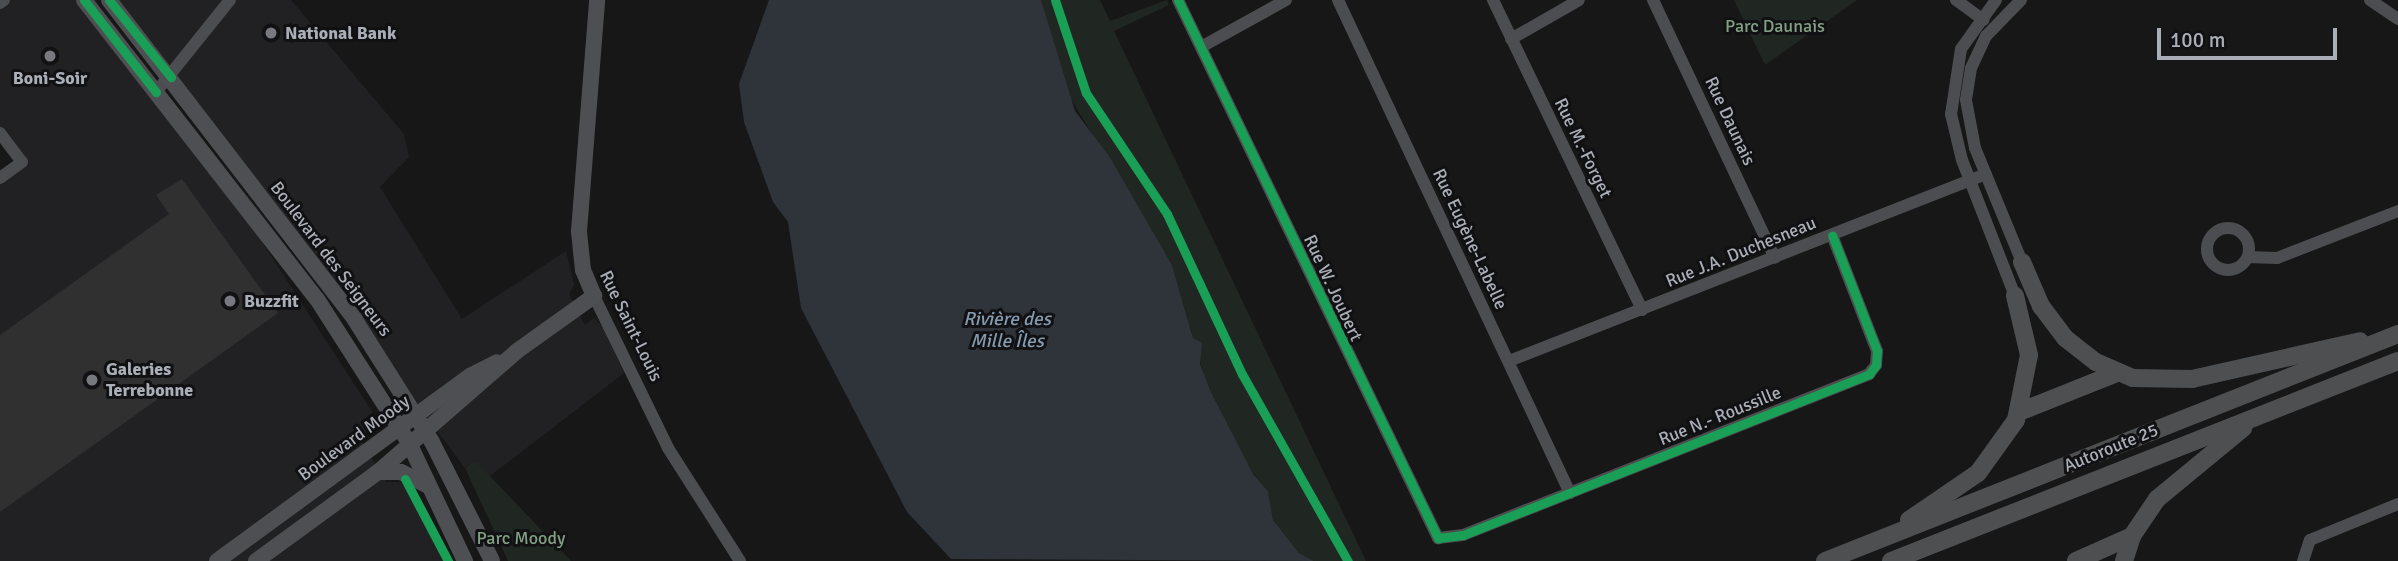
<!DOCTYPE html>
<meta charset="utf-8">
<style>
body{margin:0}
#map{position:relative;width:2398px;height:561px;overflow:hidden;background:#171717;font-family:Signika,sans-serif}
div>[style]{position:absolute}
.built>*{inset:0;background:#212123}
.green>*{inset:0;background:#202621}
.water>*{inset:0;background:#2e343a}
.building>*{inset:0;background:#303031}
.minor>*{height:12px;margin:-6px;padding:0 6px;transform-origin:6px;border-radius:6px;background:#4c4d50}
.minor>.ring{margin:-6px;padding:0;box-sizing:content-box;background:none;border:12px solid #4c4d50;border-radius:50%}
.major>*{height:16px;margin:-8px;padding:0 8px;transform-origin:8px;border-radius:8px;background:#4e4f52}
.highway>*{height:18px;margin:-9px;padding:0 9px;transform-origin:9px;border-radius:9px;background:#4e4f51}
.cycleway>*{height:9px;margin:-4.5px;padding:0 4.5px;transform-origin:4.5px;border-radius:4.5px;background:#1a9f57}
.dots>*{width:19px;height:19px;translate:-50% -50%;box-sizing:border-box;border:4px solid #111113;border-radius:50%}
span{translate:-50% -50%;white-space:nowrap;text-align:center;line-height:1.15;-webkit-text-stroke:6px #111113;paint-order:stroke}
.park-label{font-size:18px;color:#83a085}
.poi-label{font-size:18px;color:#aaaeb7;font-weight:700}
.left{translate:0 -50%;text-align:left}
.street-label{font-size:18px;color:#aaaeb7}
.water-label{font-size:19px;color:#849aae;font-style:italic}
.scale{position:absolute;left:2157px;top:28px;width:180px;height:32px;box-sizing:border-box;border:4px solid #aaaeb7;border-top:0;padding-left:9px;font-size:21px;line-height:24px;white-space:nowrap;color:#aaaeb7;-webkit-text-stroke:5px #111113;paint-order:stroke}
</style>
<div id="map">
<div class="built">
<i style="clip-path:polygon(0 0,80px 0,201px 148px,373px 413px,372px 428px,360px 438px,386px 482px,400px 482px,408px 489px,443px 561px,0 561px,0 178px,22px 162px,0 133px)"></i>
<i style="clip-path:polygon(110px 0,291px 0,404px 134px,409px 157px,380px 187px,462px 319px,566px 251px,574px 285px,569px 294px,585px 325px,594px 318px,603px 327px,624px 373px,490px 476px,475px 461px,465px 468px)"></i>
</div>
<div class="green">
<i style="clip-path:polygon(1041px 0,1100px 0,1110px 21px,1167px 0,1169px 5px,1114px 31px,1366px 561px,1314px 561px,1299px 553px,1273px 520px,1268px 491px,1251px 471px,1206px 382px,1172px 265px,1066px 91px)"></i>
<i style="clip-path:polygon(1734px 0,1857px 0,1765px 65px)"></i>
<i style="clip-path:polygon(475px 461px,490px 476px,571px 561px,508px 561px,465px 468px)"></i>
</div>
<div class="water">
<i style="clip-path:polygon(769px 0,1041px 0,1075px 111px,1109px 156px,1172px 265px,1193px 338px,1202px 343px,1200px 364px,1210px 390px,1253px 474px,1268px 491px,1273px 520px,1299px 553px,1314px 561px,951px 559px,907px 512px,801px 308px,788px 222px,773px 202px,744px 122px,739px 84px)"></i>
</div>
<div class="building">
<i style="clip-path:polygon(182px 179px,278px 313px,0 512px,0 335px,169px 214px,156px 195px)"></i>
</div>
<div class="minor">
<i style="left:1178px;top:0;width:598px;rotate:64.21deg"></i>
<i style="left:1438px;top:538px;width:25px;rotate:-7deg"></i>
<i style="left:1463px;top:535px;width:437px;rotate:-21.6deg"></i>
<i style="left:1869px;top:374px;width:11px;rotate:-52deg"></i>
<i style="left:1876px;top:365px;width:14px;rotate:-86deg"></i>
<i style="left:1877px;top:351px;width:124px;rotate:-111.2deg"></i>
<i style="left:1338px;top:0;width:545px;rotate:64.8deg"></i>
<i style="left:1493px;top:0;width:344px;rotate:64.3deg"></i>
<i style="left:1653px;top:0;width:285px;rotate:64.7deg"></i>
<i style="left:1956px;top:0;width:34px;rotate:36deg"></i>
<i style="left:1996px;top:0;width:60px;rotate:125.5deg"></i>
<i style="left:1961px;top:49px;width:66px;rotate:98.7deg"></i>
<i style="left:1951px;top:114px;width:47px;rotate:76.6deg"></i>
<i style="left:1962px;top:160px;width:146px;rotate:68.7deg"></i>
<i style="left:2021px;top:0;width:50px;rotate:134.2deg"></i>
<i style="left:1986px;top:36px;width:35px;rotate:115deg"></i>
<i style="left:1971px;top:68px;width:32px;rotate:99deg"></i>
<i style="left:1966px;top:100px;width:49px;rotate:79.4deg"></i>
<i style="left:1975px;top:148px;width:123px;rotate:67.6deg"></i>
<i style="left:2370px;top:0;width:34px;rotate:34deg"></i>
<i style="left:0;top:3px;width:5px;rotate:-37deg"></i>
<i style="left:1511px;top:39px;width:78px;rotate:-29.8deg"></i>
<i style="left:1201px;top:47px;width:97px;rotate:-28.9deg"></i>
<i style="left:156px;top:92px;width:118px;rotate:-51.2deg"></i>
<i style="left:0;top:133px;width:36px;rotate:53deg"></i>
<i style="left:22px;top:162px;width:27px;rotate:144deg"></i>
<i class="ring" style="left:2207px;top:228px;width:30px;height:30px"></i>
<i style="left:2248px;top:257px;width:29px;rotate:2deg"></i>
<i style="left:2277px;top:258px;width:130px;rotate:-21.2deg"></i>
<i style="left:594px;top:296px;width:169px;rotate:64deg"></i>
<i style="left:668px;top:448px;width:134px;rotate:57.5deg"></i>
<i style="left:1509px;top:361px;width:512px;rotate:-21.41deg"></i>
<i style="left:2303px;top:561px;width:22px;rotate:-72deg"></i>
<i style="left:2310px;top:540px;width:95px;rotate:-22.2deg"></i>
</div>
<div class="major">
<i style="left:84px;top:0;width:379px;rotate:52.1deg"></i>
<i style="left:317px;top:299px;width:171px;rotate:57.4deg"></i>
<i style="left:409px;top:443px;width:131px;rotate:64.6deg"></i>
<i style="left:109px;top:0;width:404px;rotate:52.4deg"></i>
<i style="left:355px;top:320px;width:144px;rotate:57.7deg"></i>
<i style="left:432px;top:442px;width:133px;rotate:63.2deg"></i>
<i style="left:378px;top:472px;width:23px"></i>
<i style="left:401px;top:472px;width:31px;rotate:27deg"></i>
<i style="left:217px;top:561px;width:313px;rotate:-36.2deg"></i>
<i style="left:470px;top:376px;width:30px;rotate:-27deg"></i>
<i style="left:256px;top:561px;width:151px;rotate:-36.1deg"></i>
<i style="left:378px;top:472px;width:184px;rotate:-41deg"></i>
<i style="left:517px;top:351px;width:95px;rotate:-35.5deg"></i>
<i style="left:594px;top:296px;width:28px;rotate:-113deg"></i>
<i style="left:583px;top:270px;width:39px;rotate:-96deg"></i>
<i style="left:579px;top:231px;width:232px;rotate:-85.5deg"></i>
</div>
<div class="highway">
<i style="left:2022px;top:262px;width:48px;rotate:66.6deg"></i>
<i style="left:2041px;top:306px;width:40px;rotate:53deg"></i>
<i style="left:2065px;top:338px;width:39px;rotate:38deg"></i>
<i style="left:2096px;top:362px;width:40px;rotate:23.4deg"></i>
<i style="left:2133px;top:378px;width:59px;rotate:1deg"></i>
<i style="left:2192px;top:379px;width:172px;rotate:-12.7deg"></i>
<i style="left:2019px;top:412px;width:105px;rotate:-21.7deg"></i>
<i style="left:1909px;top:520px;width:83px;rotate:-34.3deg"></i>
<i style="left:1978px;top:473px;width:65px;rotate:-54.4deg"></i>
<i style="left:2016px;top:420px;width:66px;rotate:-78.7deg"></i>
<i style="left:2029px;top:355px;width:61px;rotate:-103.3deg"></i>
<i style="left:1825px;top:561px;width:616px;rotate:-21.61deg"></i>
<i style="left:1891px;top:561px;width:545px;rotate:-21.53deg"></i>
<i style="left:2076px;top:561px;width:61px;rotate:-24.1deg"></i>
<i style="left:2124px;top:561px;width:26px;rotate:-72deg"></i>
<i style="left:2132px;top:536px;width:45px;rotate:-56deg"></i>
<i style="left:2157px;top:499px;width:112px;rotate:-39.5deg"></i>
</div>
<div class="cycleway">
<i style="left:84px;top:0;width:117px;rotate:52deg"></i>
<i style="left:109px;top:0;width:99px;rotate:51.2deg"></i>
<i style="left:1055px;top:0;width:98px;rotate:71.6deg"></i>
<i style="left:1086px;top:93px;width:146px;rotate:56.2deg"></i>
<i style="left:1167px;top:214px;width:177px;rotate:64.9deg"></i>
<i style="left:1242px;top:374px;width:215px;rotate:60.5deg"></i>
<i style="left:1178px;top:0;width:598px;rotate:64.21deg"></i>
<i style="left:1438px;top:538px;width:25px;rotate:-7deg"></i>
<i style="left:1463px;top:535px;width:437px;rotate:-21.6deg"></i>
<i style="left:1869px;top:374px;width:11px;rotate:-52deg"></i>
<i style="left:1876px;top:365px;width:14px;rotate:-86deg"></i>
<i style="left:1877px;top:351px;width:124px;rotate:-111.2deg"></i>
<i style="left:405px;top:479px;width:93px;rotate:62.3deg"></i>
</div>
<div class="dots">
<i style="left:271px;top:33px;background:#77797f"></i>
<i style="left:50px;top:56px;background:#77797f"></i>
<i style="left:230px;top:301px;background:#77797f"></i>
<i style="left:92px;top:380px;background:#77797f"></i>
</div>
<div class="park-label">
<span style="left:1775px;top:26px">Parc Daunais</span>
<span style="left:521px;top:538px">Parc Moody</span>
</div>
<div class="poi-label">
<span class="left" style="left:285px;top:33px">National Bank</span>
<span style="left:50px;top:78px">Boni-Soir</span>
<span class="left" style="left:244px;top:301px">Buzzfit</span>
<span class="left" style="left:106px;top:380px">Galeries<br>Terrebonne</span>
</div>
<div class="street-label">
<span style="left:1730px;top:121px;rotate:65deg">Rue Daunais</span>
<span style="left:1583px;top:148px;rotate:64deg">Rue M.-Forget</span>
<span style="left:1470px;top:239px;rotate:65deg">Rue Eugène-Labelle</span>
<span style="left:1741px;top:252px;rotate:-22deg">Rue J.A. Duchesneau</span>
<span style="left:331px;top:259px;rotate:53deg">Boulevard des Seigneurs</span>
<span style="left:1333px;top:288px;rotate:65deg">Rue W. Joubert</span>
<span style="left:631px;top:326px;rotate:64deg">Rue Saint-Louis</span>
<span style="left:1720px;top:416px;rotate:-22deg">Rue N.- Roussille</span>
<span style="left:354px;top:438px;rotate:-36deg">Boulevard Moody</span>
<span style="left:2111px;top:448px;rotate:-22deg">Autoroute 25</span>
</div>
<div class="water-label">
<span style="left:1007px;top:331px">Rivière des<br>Mille Îles</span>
</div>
<div class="scale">100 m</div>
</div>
